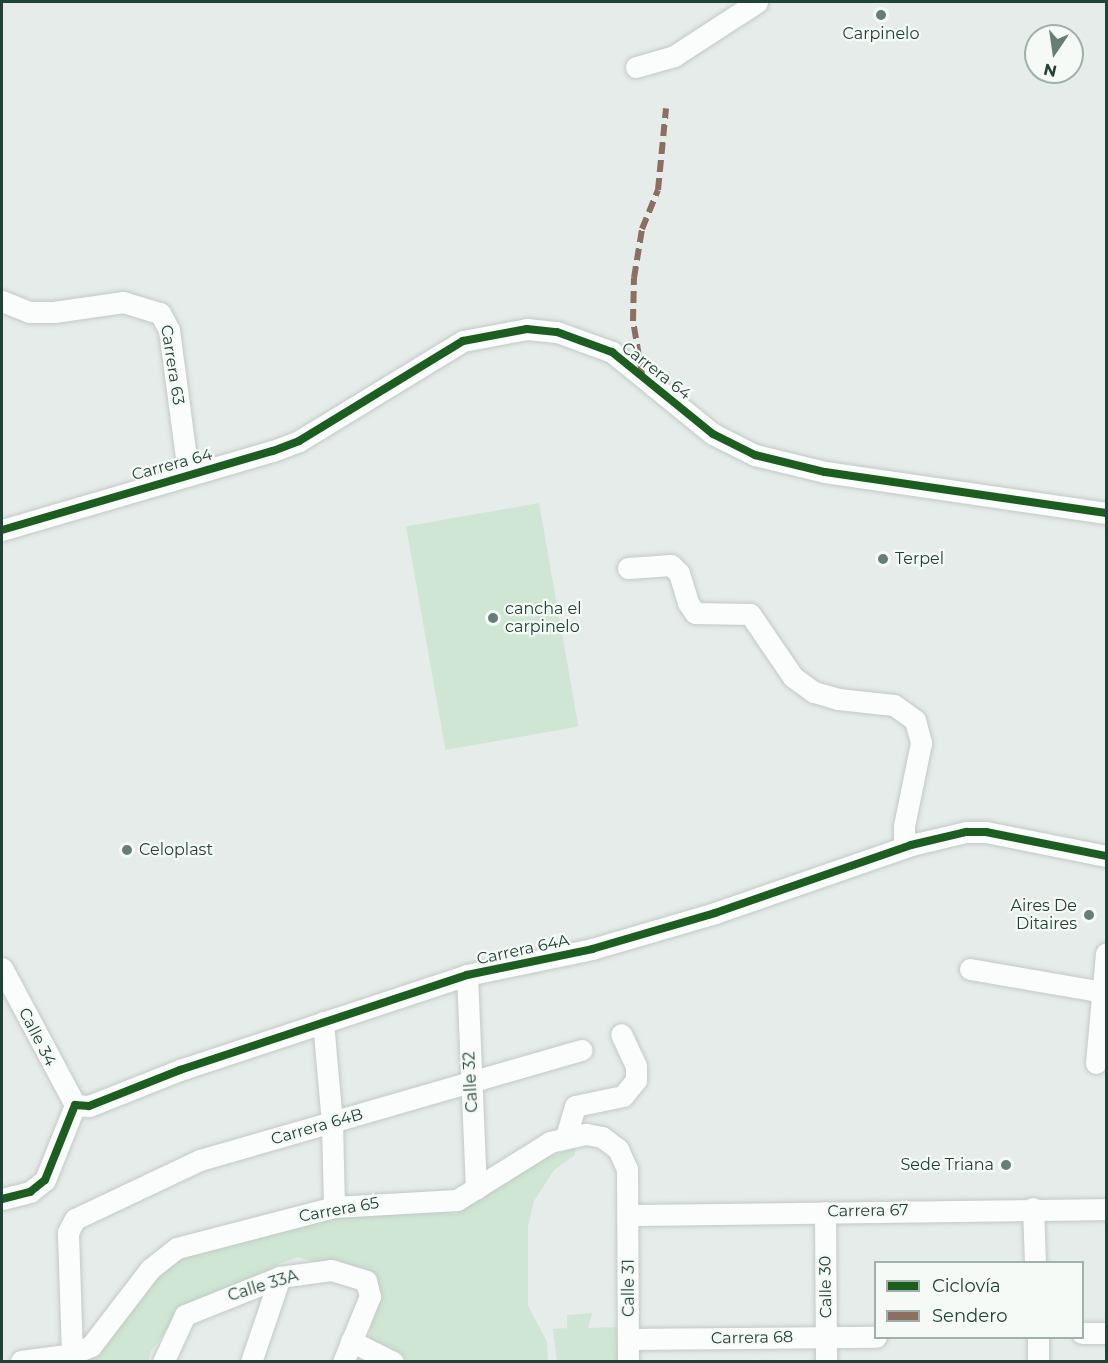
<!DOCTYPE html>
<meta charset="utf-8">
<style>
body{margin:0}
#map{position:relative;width:1108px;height:1363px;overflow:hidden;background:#e6ece9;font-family:Montserrat,sans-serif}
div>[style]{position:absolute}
.green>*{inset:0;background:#cee6d3;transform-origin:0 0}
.roads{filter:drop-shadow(0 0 2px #c3c9c6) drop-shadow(0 0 2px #c3c9c6)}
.minor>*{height:21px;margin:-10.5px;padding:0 10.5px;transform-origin:10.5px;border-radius:10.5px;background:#fbfcfc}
.quiet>*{height:6px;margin-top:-3px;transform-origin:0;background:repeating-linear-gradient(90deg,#8d6e63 0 12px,transparent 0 18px)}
.cycleway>*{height:8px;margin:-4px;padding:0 4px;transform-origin:4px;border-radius:4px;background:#1b5e20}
.dots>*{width:16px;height:16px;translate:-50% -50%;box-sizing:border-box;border:3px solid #f5faf7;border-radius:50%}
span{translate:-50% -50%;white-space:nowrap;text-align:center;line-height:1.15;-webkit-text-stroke:4.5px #f5faf7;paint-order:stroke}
.poi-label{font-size:16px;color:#214236}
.left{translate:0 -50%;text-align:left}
.right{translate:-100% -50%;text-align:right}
.street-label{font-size:16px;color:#214236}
.frame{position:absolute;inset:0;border:3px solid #214236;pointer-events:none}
.legend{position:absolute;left:874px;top:1261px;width:210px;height:78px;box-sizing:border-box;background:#f5faf7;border:2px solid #a0b0aa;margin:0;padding:8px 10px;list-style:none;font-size:18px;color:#214236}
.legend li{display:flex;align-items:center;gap:12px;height:30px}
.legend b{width:30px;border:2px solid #a0b0aa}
.north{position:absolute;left:1024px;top:24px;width:60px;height:60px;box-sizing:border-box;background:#f5faf7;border:2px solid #a0b0aa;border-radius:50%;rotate:193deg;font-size:16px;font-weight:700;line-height:24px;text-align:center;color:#214236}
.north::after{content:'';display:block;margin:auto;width:21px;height:27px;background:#667e75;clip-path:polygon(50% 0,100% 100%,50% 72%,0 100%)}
</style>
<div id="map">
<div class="green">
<i style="left:539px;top:503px;width:227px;height:135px;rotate:80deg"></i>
<i style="clip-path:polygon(575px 1147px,575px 1155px,554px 1170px,534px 1201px,528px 1227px,528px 1305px,547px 1342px,548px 1361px,401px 1361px,369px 1345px,374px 1294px,367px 1279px,298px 1257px,279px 1264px,247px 1285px,181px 1311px,151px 1351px,148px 1361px,57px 1362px,97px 1352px,109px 1342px,127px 1305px,176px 1251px,335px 1215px,435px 1209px,457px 1214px,522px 1168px)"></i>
<i style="clip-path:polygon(592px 1313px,588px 1328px,618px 1327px,619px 1360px,557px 1361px,553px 1329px,567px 1328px,567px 1315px)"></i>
</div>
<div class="roads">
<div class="minor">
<i style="left:636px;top:67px;width:40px;rotate:-16deg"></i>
<i style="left:674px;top:56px;width:99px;rotate:-33deg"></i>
<i style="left:2px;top:301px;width:29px;rotate:22deg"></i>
<i style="left:29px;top:312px;width:25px"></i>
<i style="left:54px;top:312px;width:70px;rotate:-8.2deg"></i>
<i style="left:123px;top:302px;width:39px;rotate:17deg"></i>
<i style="left:160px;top:313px;width:19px;rotate:62deg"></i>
<i style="left:169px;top:330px;width:144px;rotate:82.4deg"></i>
<i style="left:2px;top:530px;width:282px;rotate:-16.3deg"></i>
<i style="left:273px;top:451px;width:28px;rotate:-21deg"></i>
<i style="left:299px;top:441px;width:192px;rotate:-31.4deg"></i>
<i style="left:463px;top:341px;width:65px;rotate:-10.6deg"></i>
<i style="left:527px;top:329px;width:30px;rotate:6deg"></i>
<i style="left:557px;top:332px;width:59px;rotate:20deg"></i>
<i style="left:612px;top:352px;width:130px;rotate:39.1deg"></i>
<i style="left:713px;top:434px;width:47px;rotate:26.6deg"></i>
<i style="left:755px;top:455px;width:72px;rotate:13.7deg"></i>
<i style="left:825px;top:472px;width:284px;rotate:8.3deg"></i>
<i style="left:628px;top:568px;width:43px;rotate:-4deg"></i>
<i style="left:671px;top:565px;width:11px;rotate:45deg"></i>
<i style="left:679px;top:573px;width:31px;rotate:73deg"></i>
<i style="left:688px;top:603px;width:12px;rotate:55deg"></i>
<i style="left:695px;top:613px;width:55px;rotate:1deg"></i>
<i style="left:750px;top:614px;width:76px;rotate:55.7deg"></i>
<i style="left:793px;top:677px;width:26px;rotate:36deg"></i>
<i style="left:814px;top:692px;width:25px;rotate:16deg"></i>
<i style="left:838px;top:699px;width:56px;rotate:6.1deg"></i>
<i style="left:894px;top:705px;width:26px;rotate:36deg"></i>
<i style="left:915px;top:720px;width:24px;rotate:75deg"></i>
<i style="left:921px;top:743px;width:85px;rotate:101.6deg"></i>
<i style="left:904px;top:826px;width:21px;rotate:90deg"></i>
<i style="left:2px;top:968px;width:155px;rotate:61.9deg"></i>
<i style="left:970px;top:969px;width:135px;rotate:9.8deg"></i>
<i style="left:467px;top:975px;width:214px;rotate:87.6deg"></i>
<i style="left:323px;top:1022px;width:101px;rotate:84.9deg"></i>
<i style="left:332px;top:1123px;width:84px;rotate:88.6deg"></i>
<i style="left:1096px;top:1063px;width:110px;rotate:-84.8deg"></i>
<i style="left:566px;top:1136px;width:31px;rotate:-73deg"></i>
<i style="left:575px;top:1106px;width:49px;rotate:-11.8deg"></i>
<i style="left:623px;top:1096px;width:21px;rotate:-51deg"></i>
<i style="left:636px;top:1080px;width:14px;rotate:-90deg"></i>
<i style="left:636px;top:1066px;width:35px;rotate:-115deg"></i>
<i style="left:2px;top:1199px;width:29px;rotate:-14deg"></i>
<i style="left:30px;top:1192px;width:19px;rotate:-39deg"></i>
<i style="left:45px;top:1180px;width:81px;rotate:-68.2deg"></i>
<i style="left:75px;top:1105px;width:14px;rotate:4deg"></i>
<i style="left:89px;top:1106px;width:98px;rotate:-21.6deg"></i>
<i style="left:180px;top:1070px;width:302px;rotate:-18.3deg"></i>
<i style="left:467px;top:975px;width:128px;rotate:-11.7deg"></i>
<i style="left:592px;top:949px;width:128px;rotate:-16.3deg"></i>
<i style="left:715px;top:913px;width:207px;rotate:-19.1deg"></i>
<i style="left:911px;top:845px;width:57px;rotate:-13.3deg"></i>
<i style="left:966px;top:832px;width:20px"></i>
<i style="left:986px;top:832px;width:122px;rotate:11.3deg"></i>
<i style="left:1033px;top:1208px;width:54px;rotate:87.9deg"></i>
<i style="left:825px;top:1212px;width:150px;rotate:89.6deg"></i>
<i style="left:629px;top:1215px;width:477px;rotate:-0.7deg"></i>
<i style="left:1082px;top:1333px;width:24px"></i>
<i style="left:629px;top:1339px;width:247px;rotate:-0.5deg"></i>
<i style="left:351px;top:1341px;width:47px;rotate:26.6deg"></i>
<i style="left:72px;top:1354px;width:122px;rotate:-91.9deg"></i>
<i style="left:68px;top:1232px;width:15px;rotate:-62deg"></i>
<i style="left:75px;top:1219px;width:138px;rotate:-25.3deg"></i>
<i style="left:200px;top:1160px;width:397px;rotate:-16.1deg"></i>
<i style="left:21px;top:1361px;width:51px;rotate:-7.8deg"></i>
<i style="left:72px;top:1354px;width:21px;rotate:-23deg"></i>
<i style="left:91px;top:1346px;width:97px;rotate:-52.5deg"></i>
<i style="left:150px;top:1269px;width:34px;rotate:-38deg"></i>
<i style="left:177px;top:1248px;width:162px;rotate:-14.6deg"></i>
<i style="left:334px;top:1207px;width:123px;rotate:-3.3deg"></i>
<i style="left:457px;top:1200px;width:110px;rotate:-31.9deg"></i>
<i style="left:550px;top:1142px;width:37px;rotate:-13deg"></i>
<i style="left:586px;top:1134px;width:16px;rotate:11deg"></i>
<i style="left:602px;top:1137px;width:20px;rotate:37deg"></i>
<i style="left:618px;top:1149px;width:22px;rotate:66deg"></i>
<i style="left:627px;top:1169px;width:193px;rotate:89.7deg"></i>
<i style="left:163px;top:1362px;width:52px;rotate:-64.9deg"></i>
<i style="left:185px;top:1315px;width:102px;rotate:-21.8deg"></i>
<i style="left:280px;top:1277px;width:51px;rotate:-7.8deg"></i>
<i style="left:331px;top:1270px;width:37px;rotate:17deg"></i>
<i style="left:366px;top:1281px;width:16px;rotate:75deg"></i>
<i style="left:370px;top:1296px;width:71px;rotate:112.2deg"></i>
<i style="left:251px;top:1362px;width:90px;rotate:-71.2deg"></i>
<i style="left:1038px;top:1362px;width:24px;rotate:-90deg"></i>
</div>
</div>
<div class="quiet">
<i style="left:642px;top:374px;width:54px;rotate:-99.6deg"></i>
<i style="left:633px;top:321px;width:43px;rotate:-88.7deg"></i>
<i style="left:634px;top:278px;width:50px;rotate:-80.7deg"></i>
<i style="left:642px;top:229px;width:42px;rotate:-67.7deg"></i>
<i style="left:658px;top:190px;width:82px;rotate:-84.4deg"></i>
</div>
<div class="cycleway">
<i style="left:2px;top:530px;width:282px;rotate:-16.3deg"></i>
<i style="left:273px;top:451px;width:28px;rotate:-21deg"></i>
<i style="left:299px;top:441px;width:192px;rotate:-31.4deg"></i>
<i style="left:463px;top:341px;width:65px;rotate:-10.6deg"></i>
<i style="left:527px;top:329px;width:30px;rotate:6deg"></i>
<i style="left:557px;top:332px;width:59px;rotate:20deg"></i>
<i style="left:612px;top:352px;width:130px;rotate:39.1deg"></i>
<i style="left:713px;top:434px;width:47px;rotate:26.6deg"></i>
<i style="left:755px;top:455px;width:72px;rotate:13.7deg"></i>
<i style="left:825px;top:472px;width:284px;rotate:8.3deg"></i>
<i style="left:2px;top:1199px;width:29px;rotate:-14deg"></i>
<i style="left:30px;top:1192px;width:19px;rotate:-39deg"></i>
<i style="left:45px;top:1180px;width:81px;rotate:-68.2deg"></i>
<i style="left:75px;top:1105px;width:14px;rotate:4deg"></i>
<i style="left:89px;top:1106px;width:98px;rotate:-21.6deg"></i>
<i style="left:180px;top:1070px;width:302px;rotate:-18.3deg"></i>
<i style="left:467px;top:975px;width:128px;rotate:-11.7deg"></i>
<i style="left:592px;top:949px;width:128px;rotate:-16.3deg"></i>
<i style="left:715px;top:913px;width:207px;rotate:-19.1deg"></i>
<i style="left:911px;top:845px;width:57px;rotate:-13.3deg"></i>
<i style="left:966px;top:832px;width:20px"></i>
<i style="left:986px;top:832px;width:122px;rotate:11.3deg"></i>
</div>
<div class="dots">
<i style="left:881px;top:15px;background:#667e75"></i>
<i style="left:883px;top:559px;background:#667e75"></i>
<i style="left:493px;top:618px;background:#667e75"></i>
<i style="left:127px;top:850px;background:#667e75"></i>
<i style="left:1089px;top:915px;background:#667e75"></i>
<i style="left:1006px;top:1165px;background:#667e75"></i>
</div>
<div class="poi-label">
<span style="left:881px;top:34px">Carpinelo</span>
<span class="left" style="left:895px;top:559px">Terpel</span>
<span class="left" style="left:505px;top:618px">cancha el<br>carpinelo</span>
<span class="left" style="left:139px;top:850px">Celoplast</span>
<span class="right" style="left:1077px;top:915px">Aires De<br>Ditaires</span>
<span class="right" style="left:994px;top:1165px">Sede Triana</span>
</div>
<div class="street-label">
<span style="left:172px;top:365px;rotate:81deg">Carrera 63</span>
<span style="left:656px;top:371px;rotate:38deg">Carrera 64</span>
<span style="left:172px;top:465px;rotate:-15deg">Carrera 64</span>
<span style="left:523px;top:950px;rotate:-12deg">Carrera 64A</span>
<span style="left:37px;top:1037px;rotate:63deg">Calle 34</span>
<span style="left:471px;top:1082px;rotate:-93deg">Calle 32</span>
<span style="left:317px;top:1127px;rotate:-16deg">Carrera 64B</span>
<span style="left:339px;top:1210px;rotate:-10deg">Carrera 65</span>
<span style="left:868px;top:1211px;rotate:-1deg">Carrera 67</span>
<span style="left:263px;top:1286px;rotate:-17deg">Calle 33A</span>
<span style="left:826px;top:1287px;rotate:-91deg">Calle 30</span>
<span style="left:629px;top:1288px;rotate:-90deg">Calle 31</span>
<span style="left:752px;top:1338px;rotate:-1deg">Carrera 68</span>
</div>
<div class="frame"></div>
<ul class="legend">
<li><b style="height:8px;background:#1b5e20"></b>Ciclovía</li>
<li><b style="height:8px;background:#8d6e63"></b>Sendero</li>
</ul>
<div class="north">N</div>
</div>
